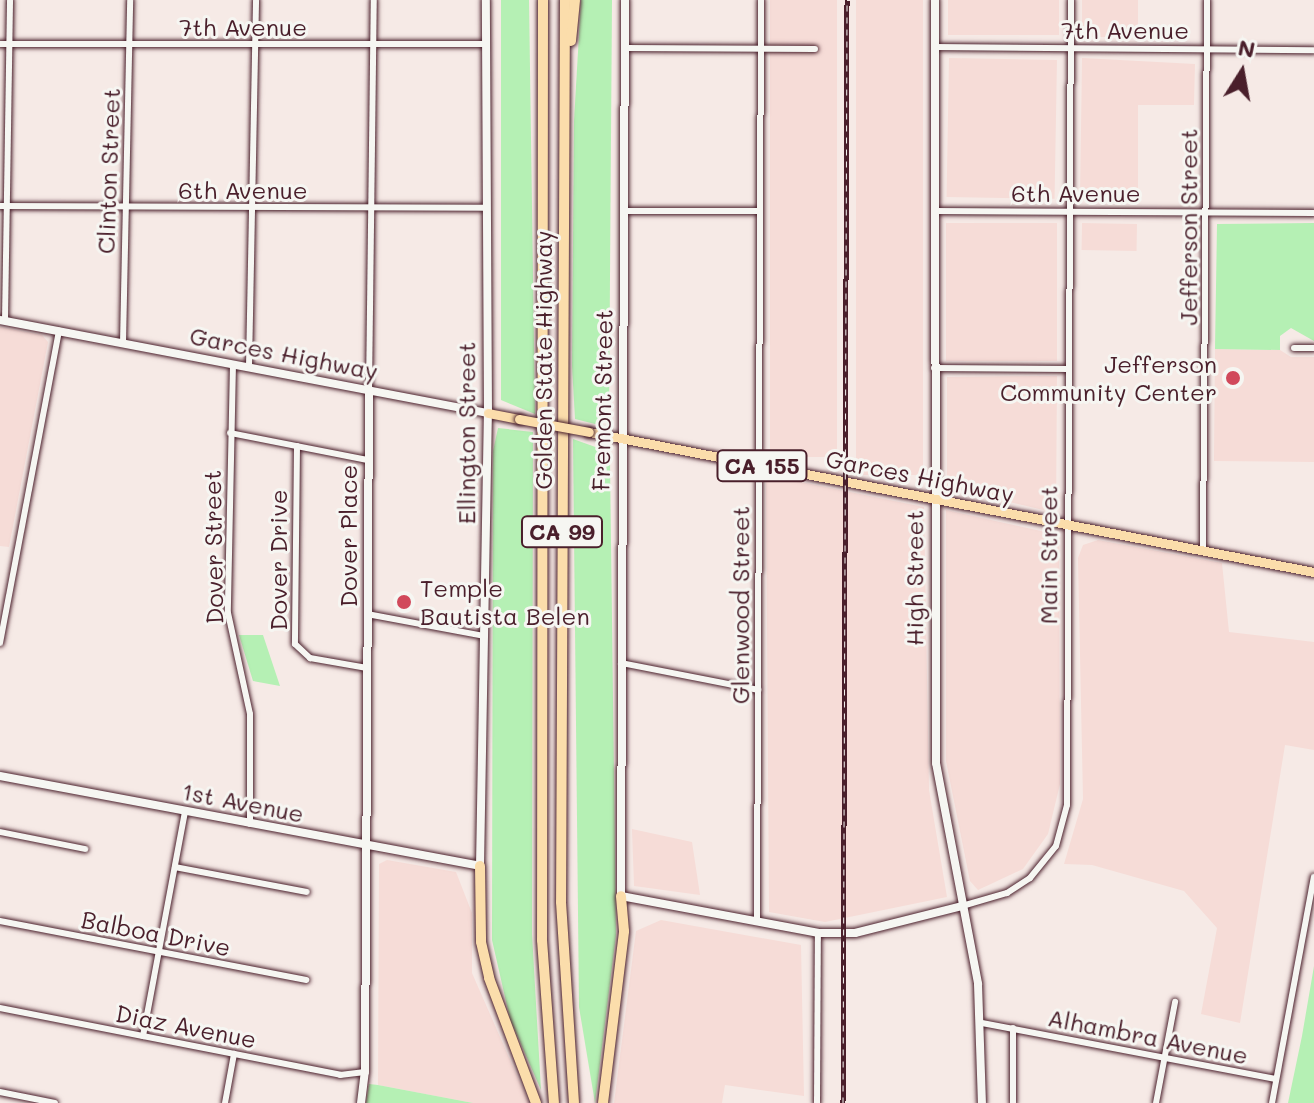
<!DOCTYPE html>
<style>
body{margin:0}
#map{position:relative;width:1314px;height:1103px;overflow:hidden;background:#f6eae6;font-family:Mali,sans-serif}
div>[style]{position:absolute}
.built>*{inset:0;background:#f6dcd7;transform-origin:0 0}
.green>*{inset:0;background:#b5f0b4}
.roads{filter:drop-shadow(0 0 2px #4a1f2b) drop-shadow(0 0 2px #4a1f2b)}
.street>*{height:6px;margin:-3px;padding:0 3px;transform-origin:3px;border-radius:3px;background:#f6f6f2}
.secondary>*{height:8px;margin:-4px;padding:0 4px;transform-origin:4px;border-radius:4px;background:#f6f6f2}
.primary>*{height:9px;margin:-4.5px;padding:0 4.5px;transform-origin:4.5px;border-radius:4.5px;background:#fbddab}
.highway>*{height:10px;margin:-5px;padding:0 5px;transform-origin:5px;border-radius:5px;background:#fbddab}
.rail>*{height:5px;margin-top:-2.5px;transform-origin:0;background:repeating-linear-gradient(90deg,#f6f6f2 0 6px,#4a1f2b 0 12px);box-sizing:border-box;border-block:2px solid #4a1f2b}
.bridges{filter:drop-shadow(0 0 2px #4a1f2b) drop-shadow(0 0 2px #4a1f2b)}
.primary-bridge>*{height:9px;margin:-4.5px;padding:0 4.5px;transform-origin:4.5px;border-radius:4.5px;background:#fbddab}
.dots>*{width:22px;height:22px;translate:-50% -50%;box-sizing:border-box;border:4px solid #f6f6f2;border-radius:50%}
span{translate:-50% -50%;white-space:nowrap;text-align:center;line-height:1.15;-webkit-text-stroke:6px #f6f6f2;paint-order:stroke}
.shield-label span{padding:2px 6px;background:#f6f6f2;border:2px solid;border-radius:6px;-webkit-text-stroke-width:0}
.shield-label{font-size:22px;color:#4a1f2b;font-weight:700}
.street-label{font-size:24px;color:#4a1f2b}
.poi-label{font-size:24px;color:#4a1f2b}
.right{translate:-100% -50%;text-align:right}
.left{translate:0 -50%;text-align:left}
.north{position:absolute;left:1202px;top:32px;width:80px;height:80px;-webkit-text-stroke:6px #f6f6f2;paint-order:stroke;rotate:11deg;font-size:22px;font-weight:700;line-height:32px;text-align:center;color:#4a1f2b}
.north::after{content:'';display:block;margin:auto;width:28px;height:36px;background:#4a1f2b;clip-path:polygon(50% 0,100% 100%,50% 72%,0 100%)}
</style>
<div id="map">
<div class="built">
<i style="left:770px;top:0;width:67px;height:457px"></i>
<i style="left:856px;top:0;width:67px;height:475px"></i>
<i style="left:948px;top:0;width:111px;height:35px"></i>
<i style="left:1082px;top:0;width:56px;height:37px"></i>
<i style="left:949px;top:58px;width:108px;height:139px;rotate:1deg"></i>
<i style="clip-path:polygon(1082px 58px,1195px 64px,1194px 105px,1138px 105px,1138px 199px,1080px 200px)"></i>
<i style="left:946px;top:223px;width:111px;height:138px"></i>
<i style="left:1082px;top:223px;width:55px;height:27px;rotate:1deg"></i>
<i style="clip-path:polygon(0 327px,42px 335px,48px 342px,9px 547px,0 546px)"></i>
<i style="clip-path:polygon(1215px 349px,1280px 350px,1291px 357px,1314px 357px,1314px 462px,1214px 461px)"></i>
<i style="clip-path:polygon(1057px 376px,1056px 513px,947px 487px,947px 377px)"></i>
<i style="clip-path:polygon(766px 475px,924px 507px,929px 790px,947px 897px,825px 922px,769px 912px)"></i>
<i style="clip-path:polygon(946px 510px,1059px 535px,1060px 784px,1048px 834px,1023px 869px,978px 890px,970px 881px,946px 761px)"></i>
<i style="clip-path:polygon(1098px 540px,1222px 563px,1229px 632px,1314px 642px,1314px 750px,1285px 745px,1240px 1023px,1201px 1014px,1217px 928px,1184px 891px,1092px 865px,1064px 864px,1083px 799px,1078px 558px,1083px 545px)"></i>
<i style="clip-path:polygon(632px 829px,692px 842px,700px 895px,634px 886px)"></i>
<i style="clip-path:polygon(387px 860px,456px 872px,472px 913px,472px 973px,529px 1103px,473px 1103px,378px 1085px,379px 864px)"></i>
<i style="clip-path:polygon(661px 920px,801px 945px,804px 1096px,725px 1085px,722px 1103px,614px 1103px,636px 931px)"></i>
</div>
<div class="green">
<i style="clip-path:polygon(501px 0,529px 0,535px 414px,501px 400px)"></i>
<i style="clip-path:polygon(581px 0,612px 0,609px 416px,599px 425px,575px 419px,572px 366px,574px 121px)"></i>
<i style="clip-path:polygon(1314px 223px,1314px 341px,1291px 328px,1280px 336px,1280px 350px,1215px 349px,1217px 224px)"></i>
<i style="clip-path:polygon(498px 428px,533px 432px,532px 934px,541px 1090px,510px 1019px,492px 940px,493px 451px)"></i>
<i style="clip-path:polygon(573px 439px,601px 449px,610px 462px,616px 935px,595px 1103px,579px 1007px)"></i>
<i style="clip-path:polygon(239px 635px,263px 635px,280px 686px,253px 681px)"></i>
<i style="clip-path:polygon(1314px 966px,1314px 1103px,1288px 1103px,1302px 1036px)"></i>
<i style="clip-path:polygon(369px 1084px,378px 1085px,473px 1103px,366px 1103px)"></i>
</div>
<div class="roads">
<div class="street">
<i style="left:0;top:44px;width:486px"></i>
<i style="left:935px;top:47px;width:379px;rotate:0.5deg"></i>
<i style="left:625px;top:48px;width:190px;rotate:0.3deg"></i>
<i style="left:0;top:206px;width:487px;rotate:0.2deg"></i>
<i style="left:624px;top:211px;width:136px"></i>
<i style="left:934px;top:211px;width:380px;rotate:0.3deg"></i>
<i style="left:5px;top:321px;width:321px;rotate:-89.1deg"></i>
<i style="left:123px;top:343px;width:343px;rotate:-88.8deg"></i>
<i style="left:1294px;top:348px;width:20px"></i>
<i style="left:233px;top:364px;width:249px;rotate:91.2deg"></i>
<i style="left:228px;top:613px;width:103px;rotate:77.7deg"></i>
<i style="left:250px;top:714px;width:110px;rotate:90deg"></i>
<i style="left:249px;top:367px;width:367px;rotate:-88.9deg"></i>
<i style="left:934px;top:368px;width:135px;rotate:0.4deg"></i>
<i style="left:369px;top:390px;width:390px;rotate:-89.3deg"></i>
<i style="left:230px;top:433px;width:141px;rotate:11.1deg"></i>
<i style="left:297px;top:446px;width:198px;rotate:90.6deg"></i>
<i style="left:295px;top:644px;width:21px;rotate:43deg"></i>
<i style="left:310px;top:658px;width:58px;rotate:10deg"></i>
<i style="left:1203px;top:551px;width:551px;rotate:-89.58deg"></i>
<i style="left:367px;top:614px;width:120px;rotate:10.6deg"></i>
<i style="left:0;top:643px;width:318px;rotate:-79.3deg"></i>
<i style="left:621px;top:663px;width:140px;rotate:11.1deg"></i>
<i style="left:0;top:832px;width:87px;rotate:11.3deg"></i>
<i style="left:175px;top:867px;width:134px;rotate:10.7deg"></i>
<i style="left:962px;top:906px;width:47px;rotate:-16.1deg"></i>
<i style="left:1007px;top:893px;width:27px;rotate:-33deg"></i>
<i style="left:1030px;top:878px;width:41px;rotate:-50.9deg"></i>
<i style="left:1056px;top:846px;width:42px;rotate:-75deg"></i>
<i style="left:1067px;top:805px;width:805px;rotate:-89.72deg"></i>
<i style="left:0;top:921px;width:312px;rotate:10.9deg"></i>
<i style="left:757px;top:922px;width:922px;rotate:-89.75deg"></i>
<i style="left:0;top:1008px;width:347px;rotate:11.1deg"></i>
<i style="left:340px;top:1075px;width:25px;rotate:-7deg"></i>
<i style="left:982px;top:1023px;width:299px;rotate:10.8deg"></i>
<i style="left:1013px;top:1028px;width:75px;rotate:90deg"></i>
<i style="left:143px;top:1036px;width:228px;rotate:-79.4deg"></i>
<i style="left:0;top:1092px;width:56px;rotate:11.3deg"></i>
<i style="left:225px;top:1103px;width:50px;rotate:-79.6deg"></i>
<i style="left:817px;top:1103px;width:170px;rotate:-89.7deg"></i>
<i style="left:1156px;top:1103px;width:103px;rotate:-79.3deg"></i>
<i style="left:1272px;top:1103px;width:230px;rotate:-79.5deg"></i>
</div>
<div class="secondary">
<i style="left:625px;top:0;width:896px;rotate:90.26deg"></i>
<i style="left:621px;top:896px;width:200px;rotate:10.6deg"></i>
<i style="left:818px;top:933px;width:37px"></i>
<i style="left:855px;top:933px;width:110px;rotate:-14.2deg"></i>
<i style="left:935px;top:0;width:763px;rotate:89.92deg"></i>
<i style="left:936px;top:763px;width:225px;rotate:79.2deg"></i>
<i style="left:978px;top:984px;width:119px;rotate:88.1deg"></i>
<i style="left:0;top:320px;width:497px;rotate:10.8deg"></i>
<i style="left:0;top:776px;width:488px;rotate:10.6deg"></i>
<i style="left:480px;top:866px;width:453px;rotate:-89deg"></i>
<i style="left:488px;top:413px;width:413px;rotate:-90.3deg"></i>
<i style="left:361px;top:1103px;width:31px;rotate:-83deg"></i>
<i style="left:365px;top:1072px;width:682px;rotate:-89.66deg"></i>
</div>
<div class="primary">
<i style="left:488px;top:413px;width:32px;rotate:11deg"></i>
<i style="left:589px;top:432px;width:738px;rotate:10.93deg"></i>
</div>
<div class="highway">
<i style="left:543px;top:0;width:940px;rotate:90.06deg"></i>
<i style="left:542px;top:940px;width:163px;rotate:85.8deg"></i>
<i style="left:565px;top:0;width:902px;rotate:90.25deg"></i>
<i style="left:561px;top:902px;width:201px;rotate:86.3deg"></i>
<i style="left:571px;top:41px;width:41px;rotate:-84.4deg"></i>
<i style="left:480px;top:866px;width:76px;rotate:89.2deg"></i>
<i style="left:481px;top:942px;width:37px;rotate:77deg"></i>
<i style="left:489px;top:978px;width:134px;rotate:69.4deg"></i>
<i style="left:603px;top:1103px;width:173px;rotate:-83deg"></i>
<i style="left:624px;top:931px;width:35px;rotate:-95deg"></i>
</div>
</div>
<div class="rail">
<i style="left:843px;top:1103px;width:1103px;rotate:-89.79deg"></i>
</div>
<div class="bridges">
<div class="primary-bridge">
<i style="left:519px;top:419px;width:71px;rotate:10.5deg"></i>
</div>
</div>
<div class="dots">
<i style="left:1233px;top:378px;background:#d1495b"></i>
<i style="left:404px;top:602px;background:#d1495b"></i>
</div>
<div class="shield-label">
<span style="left:762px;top:466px">CA 155</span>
<span style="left:562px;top:532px">CA 99</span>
</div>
<div class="street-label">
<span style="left:243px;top:27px">7th Avenue</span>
<span style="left:1125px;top:30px">7th Avenue</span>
<span style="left:108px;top:171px;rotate:-88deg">Clinton Street</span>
<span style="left:243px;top:190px">6th Avenue</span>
<span style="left:1076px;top:193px">6th Avenue</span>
<span style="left:1188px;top:227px;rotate:-90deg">Jefferson Street</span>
<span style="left:284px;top:353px;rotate:11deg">Garces Highway</span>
<span style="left:543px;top:360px;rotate:-90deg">Golden State Highway</span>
<span style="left:602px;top:400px;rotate:-89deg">Fremont Street</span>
<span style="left:466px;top:433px;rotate:-90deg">Ellington Street</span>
<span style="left:920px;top:476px;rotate:11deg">Garces Highway</span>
<span style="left:348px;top:536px;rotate:-90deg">Dover Place</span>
<span style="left:213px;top:547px;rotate:-91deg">Dover Street</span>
<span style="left:1048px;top:555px;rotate:-90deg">Main Street</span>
<span style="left:278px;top:560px;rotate:-90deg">Dover Drive</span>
<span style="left:914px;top:578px;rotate:-90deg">High Street</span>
<span style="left:740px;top:605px;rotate:-90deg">Glenwood Street</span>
<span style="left:243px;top:802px;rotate:11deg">1st Avenue</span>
<span style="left:156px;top:933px;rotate:11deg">Balboa Drive</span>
<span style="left:186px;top:1026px;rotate:11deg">Diaz Avenue</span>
<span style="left:1148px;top:1036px;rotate:11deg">Alhambra Avenue</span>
</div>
<div class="poi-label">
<span class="right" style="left:1217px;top:378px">Jefferson<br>Community Center</span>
<span class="left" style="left:420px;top:602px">Temple<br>Bautista Belen</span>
</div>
<div class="north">N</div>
</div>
